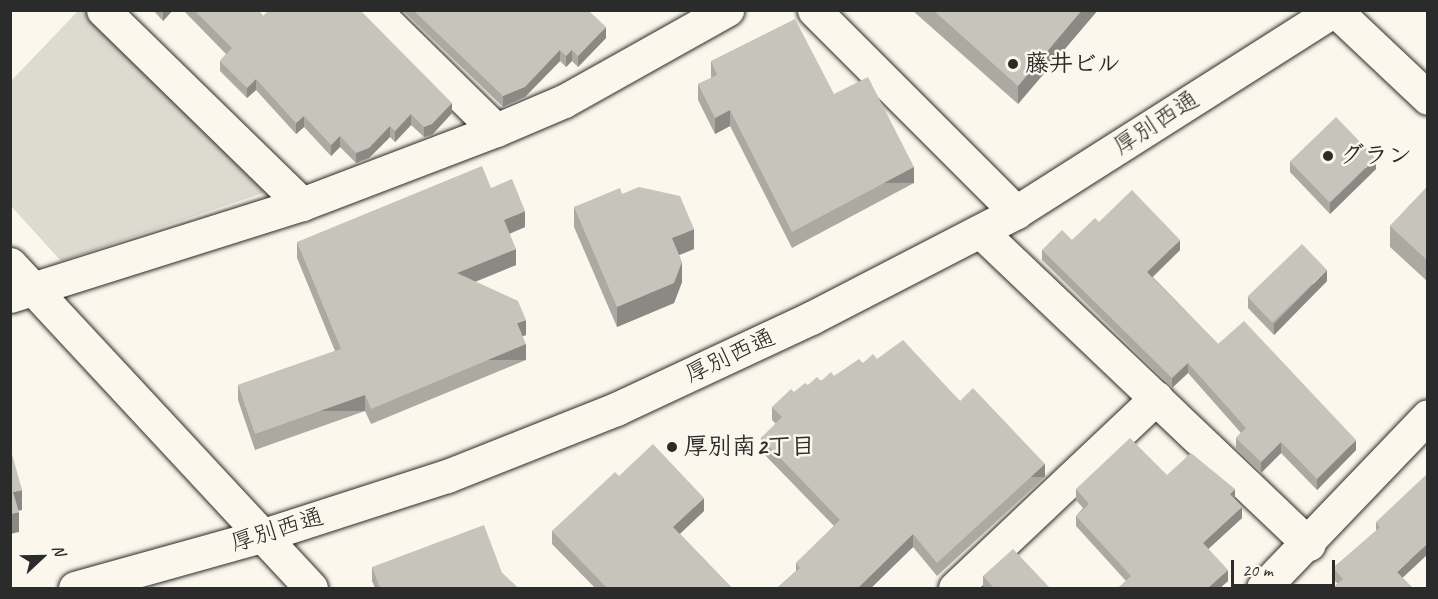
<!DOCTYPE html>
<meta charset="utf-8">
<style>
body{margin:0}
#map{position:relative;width:1438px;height:599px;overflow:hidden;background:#fbf7ec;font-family:Caveat,"Klee One",sans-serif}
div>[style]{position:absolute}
.green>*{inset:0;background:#dddad0}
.roads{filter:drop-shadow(0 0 2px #2b2b2b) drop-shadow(0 0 2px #2b2b2b)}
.minor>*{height:33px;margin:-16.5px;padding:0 16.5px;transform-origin:16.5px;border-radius:16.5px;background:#fbf7ec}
.wall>*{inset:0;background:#aba9a2}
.shaded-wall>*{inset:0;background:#8b8984;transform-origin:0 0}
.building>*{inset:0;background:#c7c4bc;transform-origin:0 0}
.dots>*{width:16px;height:16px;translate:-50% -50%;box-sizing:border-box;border:3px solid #fbf7ec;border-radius:50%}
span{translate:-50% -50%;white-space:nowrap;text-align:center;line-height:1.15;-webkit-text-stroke:5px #fbf7ec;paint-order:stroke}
.poi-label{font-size:24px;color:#2b2b2b;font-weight:700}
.left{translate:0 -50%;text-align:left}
.street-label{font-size:24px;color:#2b2b2b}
.frame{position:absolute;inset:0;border:12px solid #2b2b2b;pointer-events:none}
.north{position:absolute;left:12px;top:527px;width:60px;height:60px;-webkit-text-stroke:4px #fbf7ec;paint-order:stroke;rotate:68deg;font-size:16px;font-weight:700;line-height:24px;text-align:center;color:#2b2b2b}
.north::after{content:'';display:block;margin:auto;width:21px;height:27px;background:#2b2b2b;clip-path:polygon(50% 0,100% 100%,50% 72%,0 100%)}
.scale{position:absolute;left:1231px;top:560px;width:104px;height:27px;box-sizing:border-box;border:3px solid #2b2b2b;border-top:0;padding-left:8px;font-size:18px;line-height:21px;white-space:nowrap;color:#2b2b2b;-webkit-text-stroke:4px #fbf7ec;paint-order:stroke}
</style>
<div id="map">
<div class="green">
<i style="clip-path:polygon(78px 11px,103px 11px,284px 186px,61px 261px,11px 206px,11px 81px)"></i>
</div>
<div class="roads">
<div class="minor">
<i style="left:103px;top:10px;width:278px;rotate:44.3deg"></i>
<i style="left:374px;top:10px;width:171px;rotate:44.5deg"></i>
<i style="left:814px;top:10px;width:286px;rotate:45deg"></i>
<i style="left:1335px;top:10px;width:128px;rotate:43.4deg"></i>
<i style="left:980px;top:231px;width:454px;rotate:43.6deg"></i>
<i style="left:10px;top:264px;width:442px;rotate:47.1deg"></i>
<i style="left:10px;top:296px;width:306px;rotate:-17.5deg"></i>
<i style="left:302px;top:204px;width:208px;rotate:-20.9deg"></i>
<i style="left:496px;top:130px;width:74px;rotate:-23.1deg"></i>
<i style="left:564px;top:101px;width:187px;rotate:-29.2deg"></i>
<i style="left:75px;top:588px;width:193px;rotate:-15.6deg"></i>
<i style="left:261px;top:536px;width:195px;rotate:-17.9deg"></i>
<i style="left:447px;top:476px;width:182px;rotate:-21.6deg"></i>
<i style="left:616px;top:409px;width:215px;rotate:-25deg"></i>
<i style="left:811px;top:318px;width:231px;rotate:-27.3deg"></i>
<i style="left:1016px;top:212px;width:377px;rotate:-32.4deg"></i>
<i style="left:955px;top:588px;width:277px;rotate:-43.4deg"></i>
<i style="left:1263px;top:588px;width:238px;rotate:-46.2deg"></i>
</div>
</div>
<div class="wall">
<i style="clip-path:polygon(153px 10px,173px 10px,163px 21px)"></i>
<i style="clip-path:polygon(183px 10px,258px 10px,263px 16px,452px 113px,432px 135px,424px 137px,411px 125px,395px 142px,390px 137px,369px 158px,356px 163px,340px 147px,331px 156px,304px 127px,296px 134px,256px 90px,247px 98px,220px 71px,220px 61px,226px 54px)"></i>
<i style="clip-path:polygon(402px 10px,588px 10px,606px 38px,578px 67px,572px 61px,566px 67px,560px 61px,525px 97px,503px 107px)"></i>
<i style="clip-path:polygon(912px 10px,1098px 10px,1018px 104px)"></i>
<i style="clip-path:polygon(711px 61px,834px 94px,914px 183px,792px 248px,730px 126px,715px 134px,698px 100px,698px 84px,711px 78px)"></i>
<i style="clip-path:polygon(1290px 161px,1376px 169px,1330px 214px,1290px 172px)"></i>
<i style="clip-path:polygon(1428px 186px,1428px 282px,1390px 247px,1390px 226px)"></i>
<i style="clip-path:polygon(491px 188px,525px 227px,509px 234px,516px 265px,475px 282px,526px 335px,523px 336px,526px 360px,371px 424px,365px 411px,255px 450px,238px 400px,238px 385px,335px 351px,297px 258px,297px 242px)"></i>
<i style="clip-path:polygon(622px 194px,694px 249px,679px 255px,682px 282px,674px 303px,617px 327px,574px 227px,574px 207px)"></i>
<i style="clip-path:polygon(1099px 222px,1180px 250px,1153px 277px,1218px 344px,1356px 450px,1317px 490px,1281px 453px,1261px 473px,1236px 449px,1236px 438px,1241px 433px,1188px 373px,1172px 388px,1042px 260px,1042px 250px,1072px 240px)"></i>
<i style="clip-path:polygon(1327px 281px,1274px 335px,1248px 308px,1248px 297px)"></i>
<i style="clip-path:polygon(877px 359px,960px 401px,1045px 477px,937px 576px,913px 547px,871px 588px,777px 588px,796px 571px,796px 563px,834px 526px,761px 451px,761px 438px,776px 424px,772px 420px,772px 407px,808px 385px,834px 376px,863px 363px)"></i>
<i style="clip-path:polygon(1167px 475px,1235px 499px,1242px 518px,1208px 549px,1228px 581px,1220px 588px,1118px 588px,1126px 581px,1076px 526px,1076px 516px,1083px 508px,1076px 500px,1076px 489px)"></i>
<i style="clip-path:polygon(619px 476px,704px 511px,680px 534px,732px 588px,595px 588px,552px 544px,552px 531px)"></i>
<i style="clip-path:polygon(1376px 522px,1428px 554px,1338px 584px,1333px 579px,1333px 568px,1376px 531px)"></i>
<i style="clip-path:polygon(372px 567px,502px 573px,518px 588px,375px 588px,372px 581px)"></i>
<i style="clip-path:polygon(983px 576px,1050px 588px,985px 588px,983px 587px)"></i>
</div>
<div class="shaded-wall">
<i style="clip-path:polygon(163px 10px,173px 10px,163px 21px)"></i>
<i style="clip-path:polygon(1082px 10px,1098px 10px,1018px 104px,1018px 86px)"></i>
<i style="clip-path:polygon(606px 27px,606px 38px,578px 67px,578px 56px)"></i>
<i style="clip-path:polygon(560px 50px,560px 61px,525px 97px,503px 107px,503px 96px)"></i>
<i style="clip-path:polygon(572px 50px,572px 61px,566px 67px,566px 56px)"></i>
<i style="clip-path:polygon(256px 79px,256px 90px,247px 98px,247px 88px)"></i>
<i style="clip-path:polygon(452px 103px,452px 113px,432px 135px,424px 137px,424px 127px)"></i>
<i style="clip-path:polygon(730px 110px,730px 126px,715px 134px,715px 118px)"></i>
<i style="clip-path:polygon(411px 114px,411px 125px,395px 142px,395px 131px)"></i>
<i style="clip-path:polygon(304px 116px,304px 127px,296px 134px,296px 123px)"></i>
<i style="clip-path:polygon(390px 126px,390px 137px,369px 158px,356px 163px,356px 153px)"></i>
<i style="clip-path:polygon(340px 136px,340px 147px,331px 156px,331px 145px)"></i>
<i style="clip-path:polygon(1376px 158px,1376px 169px,1330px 214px,1330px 203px)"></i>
<i style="left:914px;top:167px;width:16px;height:138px;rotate:90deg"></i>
<i style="clip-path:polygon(525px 211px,525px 227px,504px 236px,504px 220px)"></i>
<i style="clip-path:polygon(694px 229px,694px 249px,672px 258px,672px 238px)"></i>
<i style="clip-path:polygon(1180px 240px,1180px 250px,1147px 282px,1147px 272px)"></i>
<i style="clip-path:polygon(516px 249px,516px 265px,457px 289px,457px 273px)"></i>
<i style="clip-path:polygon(682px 262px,682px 282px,674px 303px,617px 327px,617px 307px)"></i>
<i style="clip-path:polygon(1327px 270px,1327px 281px,1274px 335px,1274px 324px)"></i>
<i style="clip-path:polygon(526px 320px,526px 335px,517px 338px,517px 323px)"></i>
<i style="left:526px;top:344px;width:16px;height:168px;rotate:90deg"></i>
<i style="clip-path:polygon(1188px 363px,1188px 373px,1172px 388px,1172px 378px)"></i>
<i style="left:365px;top:395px;width:16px;height:117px;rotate:90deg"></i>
<i style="clip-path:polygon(1356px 440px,1356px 450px,1317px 490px,1317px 479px)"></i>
<i style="clip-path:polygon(1281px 442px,1281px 453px,1261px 473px,1261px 462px)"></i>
<i style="left:1045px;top:464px;width:13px;height:147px;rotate:90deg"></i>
<i style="clip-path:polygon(1235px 489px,1235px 499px,1230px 494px)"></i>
<i style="clip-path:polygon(22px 490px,22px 510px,13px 512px,13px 492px)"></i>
<i style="clip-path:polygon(704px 498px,704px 511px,673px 540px,673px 527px)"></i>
<i style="clip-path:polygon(1242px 507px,1242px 518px,1203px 554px,1203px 543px)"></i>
<i style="clip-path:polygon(19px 512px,19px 532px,10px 534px,10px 514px)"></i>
<i style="clip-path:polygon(913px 534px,913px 547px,871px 588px,858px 588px)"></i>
<i style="clip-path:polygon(1428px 543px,1428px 554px,1397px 583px,1397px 572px)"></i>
<i style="clip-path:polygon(1228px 570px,1228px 581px,1220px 588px,1208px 588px)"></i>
</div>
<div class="building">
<i style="clip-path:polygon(194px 10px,258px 10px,263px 16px,269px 10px,360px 10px,452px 103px,432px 124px,424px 127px,411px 114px,395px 131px,390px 126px,369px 148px,356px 153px,340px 136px,331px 145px,304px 116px,296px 123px,256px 79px,247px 88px,220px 61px,232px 48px)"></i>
<i style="clip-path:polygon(413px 10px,588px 10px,606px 27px,578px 56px,572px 50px,566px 56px,560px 50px,525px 87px,503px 96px)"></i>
<i style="clip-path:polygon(933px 10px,1082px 10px,1018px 86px)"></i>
<i style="clip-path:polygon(795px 19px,834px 94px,868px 77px,914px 167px,792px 232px,730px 110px,715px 118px,698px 84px,717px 75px,711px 61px)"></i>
<i style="left:1336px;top:117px;width:57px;height:64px;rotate:46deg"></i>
<i style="clip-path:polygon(482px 166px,491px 188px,512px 179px,525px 211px,504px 220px,516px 249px,457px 273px,518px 301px,526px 320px,517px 323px,526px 344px,371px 409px,365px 395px,255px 434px,238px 385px,341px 349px,297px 242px)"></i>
<i style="clip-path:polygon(1428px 186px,1428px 261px,1390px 226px)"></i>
<i style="clip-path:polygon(639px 187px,680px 196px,694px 229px,672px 238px,682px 262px,674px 283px,617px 307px,574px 207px,620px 188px,622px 194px)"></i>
<i style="clip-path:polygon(1132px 190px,1180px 240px,1147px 272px,1218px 344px,1244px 321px,1356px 440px,1317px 479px,1281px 442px,1261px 462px,1236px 438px,1246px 428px,1188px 363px,1172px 378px,1042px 250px,1062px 230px,1072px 240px,1095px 218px,1099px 222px)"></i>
<i style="left:1302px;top:244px;width:36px;height:76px;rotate:46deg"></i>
<i style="clip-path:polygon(903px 340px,960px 401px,973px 388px,1045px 464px,937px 563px,913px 534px,858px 588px,777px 588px,800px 568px,796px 563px,840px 520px,761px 438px,782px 417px,772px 407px,791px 389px,794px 392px,805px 383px,808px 385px,817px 377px,821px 381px,831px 372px,834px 376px,859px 359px,863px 363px,873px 354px,877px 359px)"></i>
<i style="clip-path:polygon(1130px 438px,1167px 475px,1191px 453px,1235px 489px,1230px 494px,1242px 507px,1203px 543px,1228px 570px,1208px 588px,1118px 588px,1131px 576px,1076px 516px,1089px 504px,1076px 489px)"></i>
<i style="clip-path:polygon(653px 444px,704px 498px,673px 527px,732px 588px,607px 588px,552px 531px,615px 472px,619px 476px)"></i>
<i style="clip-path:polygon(10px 447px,22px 490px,13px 492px,19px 512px,10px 514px)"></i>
<i style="clip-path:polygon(1428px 473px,1428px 543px,1397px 572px,1413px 588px,1332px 588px,1343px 579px,1333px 568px,1380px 527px,1376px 522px)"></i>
<i style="clip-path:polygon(484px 525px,502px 573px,518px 588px,380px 588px,372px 567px)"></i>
<i style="clip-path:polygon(1013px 549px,1050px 588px,994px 588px,983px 576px)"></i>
</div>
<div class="dots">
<i style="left:1013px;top:64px;background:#2b2b2b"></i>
<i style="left:1328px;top:156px;background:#2b2b2b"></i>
<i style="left:672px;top:447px;background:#2b2b2b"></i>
</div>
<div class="poi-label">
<span class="left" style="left:1025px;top:64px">藤井ビル</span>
<span class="left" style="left:1340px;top:156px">グラン</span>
<span class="left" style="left:684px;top:447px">厚別南2丁目</span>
</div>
<div class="street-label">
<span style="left:1156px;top:123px;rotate:-33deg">厚別西通</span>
<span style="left:730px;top:356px;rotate:-25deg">厚別西通</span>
<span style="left:277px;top:530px;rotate:-17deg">厚別西通</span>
</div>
<div class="frame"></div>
<div class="north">N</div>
<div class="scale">20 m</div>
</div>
